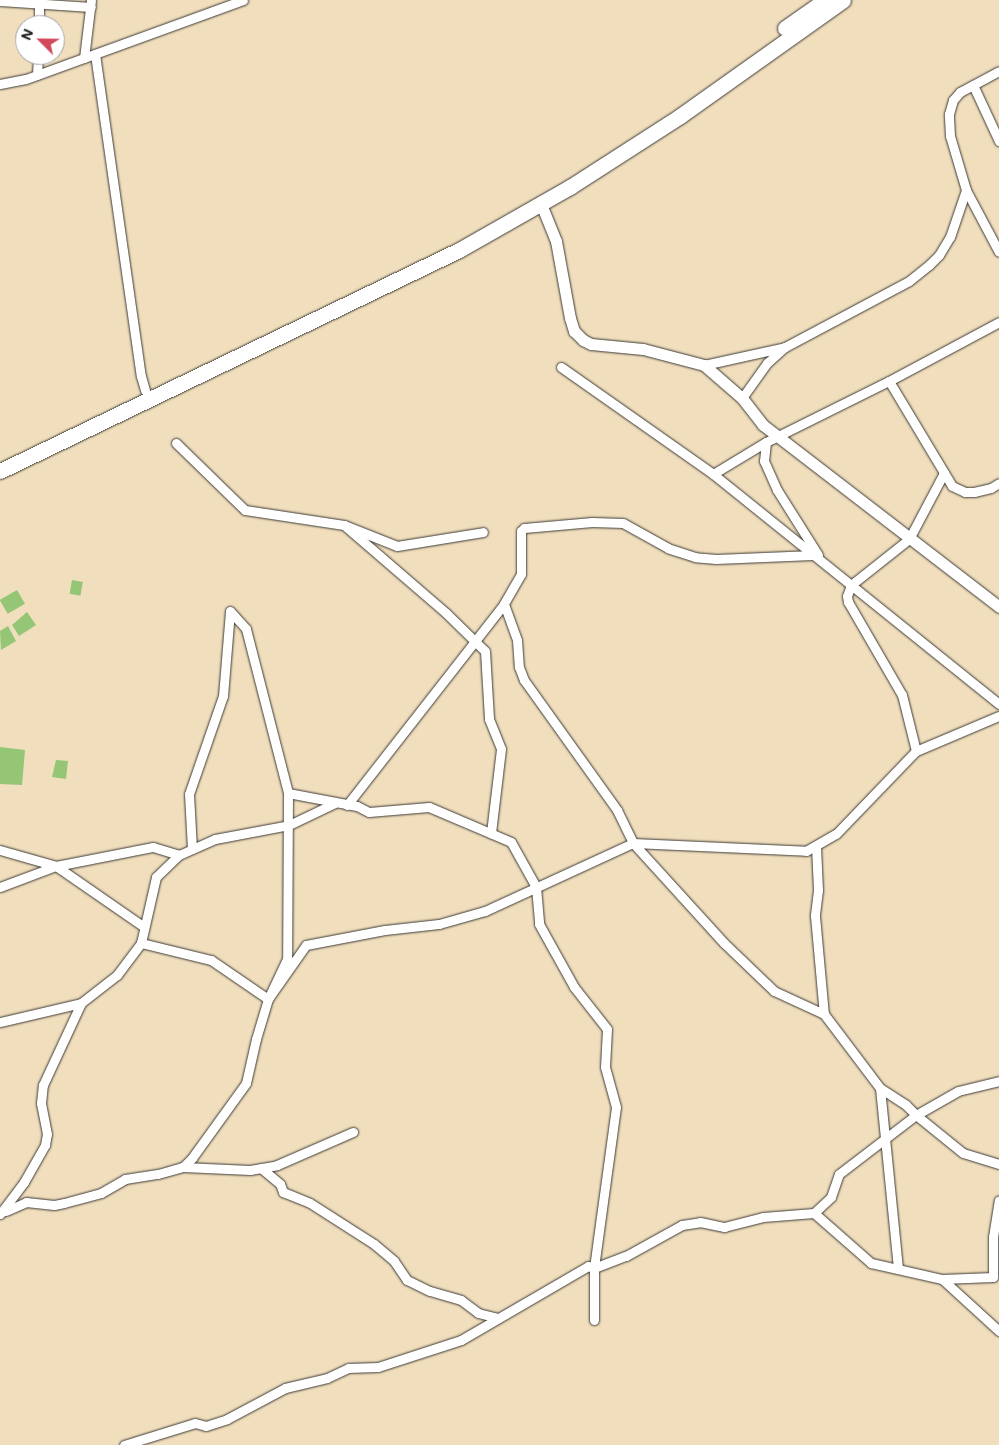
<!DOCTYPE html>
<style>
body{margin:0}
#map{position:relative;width:999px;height:1445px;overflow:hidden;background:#f0debd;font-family:Mali,sans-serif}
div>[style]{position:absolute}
.green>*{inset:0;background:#94c676;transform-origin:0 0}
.roads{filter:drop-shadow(0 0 1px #3c3934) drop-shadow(0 0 1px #3c3934)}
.street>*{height:9px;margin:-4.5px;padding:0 4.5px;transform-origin:4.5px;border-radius:4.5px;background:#fff}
.secondary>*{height:11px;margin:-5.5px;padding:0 5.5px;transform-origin:5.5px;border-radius:5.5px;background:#fff}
.highway>*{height:15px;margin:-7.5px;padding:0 7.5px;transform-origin:7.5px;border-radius:7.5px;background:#fff}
span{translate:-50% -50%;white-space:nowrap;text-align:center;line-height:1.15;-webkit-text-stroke:4.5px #fff;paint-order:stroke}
.north{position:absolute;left:15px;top:15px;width:50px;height:50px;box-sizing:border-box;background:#fff;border:1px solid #a4a4a4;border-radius:50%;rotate:293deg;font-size:14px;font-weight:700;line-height:20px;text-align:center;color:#1c1c1c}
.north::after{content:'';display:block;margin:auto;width:18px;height:22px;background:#d1495b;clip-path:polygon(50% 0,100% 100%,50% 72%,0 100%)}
</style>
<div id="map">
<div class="green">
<i style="left:72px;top:580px;width:11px;height:14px;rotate:10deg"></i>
<i style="left:17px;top:590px;width:16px;height:20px;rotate:60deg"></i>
<i style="clip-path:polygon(27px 612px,36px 625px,19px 636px,12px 625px)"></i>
<i style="clip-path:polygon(8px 626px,16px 641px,1px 650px,0 631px)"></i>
<i style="clip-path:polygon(0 747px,25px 750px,22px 785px,0 784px)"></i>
<i style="clip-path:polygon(56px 760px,68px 761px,66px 779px,52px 777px)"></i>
</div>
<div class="roads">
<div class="street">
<i style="left:0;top:1px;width:91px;rotate:3.8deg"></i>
<i style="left:39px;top:25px;width:25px;rotate:-90deg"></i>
<i style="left:95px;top:54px;width:325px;rotate:81.9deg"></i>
<i style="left:141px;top:376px;width:15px;rotate:74deg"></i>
<i style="left:84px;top:58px;width:58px;rotate:-83.1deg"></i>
<i style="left:37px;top:75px;width:20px;rotate:-87deg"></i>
<i style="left:0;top:84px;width:26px;rotate:-11deg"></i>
<i style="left:26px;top:79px;width:231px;rotate:-20deg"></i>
<i style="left:973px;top:85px;width:62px;rotate:65.1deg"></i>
<i style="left:966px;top:190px;width:70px;rotate:62deg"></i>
<i style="left:704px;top:365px;width:83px;rotate:-12.5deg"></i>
<i style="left:785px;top:347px;width:140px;rotate:-28deg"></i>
<i style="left:909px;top:281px;width:26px;rotate:-39deg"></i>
<i style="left:929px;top:265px;width:14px;rotate:-45deg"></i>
<i style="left:939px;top:255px;width:21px;rotate:-59deg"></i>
<i style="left:950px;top:237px;width:50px;rotate:-71.2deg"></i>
<i style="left:966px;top:190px;width:56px;rotate:-106.5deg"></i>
<i style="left:950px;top:136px;width:22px;rotate:-93deg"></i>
<i style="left:949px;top:114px;width:15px;rotate:-74deg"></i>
<i style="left:953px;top:100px;width:11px;rotate:-49deg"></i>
<i style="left:960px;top:92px;width:44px;rotate:-28.3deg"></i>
<i style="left:561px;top:367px;width:186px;rotate:35.1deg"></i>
<i style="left:713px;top:474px;width:367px;rotate:38.8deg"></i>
<i style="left:889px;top:381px;width:122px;rotate:59deg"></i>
<i style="left:952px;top:486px;width:14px;rotate:25deg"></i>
<i style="left:965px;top:492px;width:9px"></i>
<i style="left:974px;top:492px;width:17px;rotate:-13deg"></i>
<i style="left:991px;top:488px;width:9px;rotate:-32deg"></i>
<i style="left:742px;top:398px;width:43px;rotate:-54.5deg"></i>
<i style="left:767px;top:363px;width:24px;rotate:-42deg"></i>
<i style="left:176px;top:443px;width:96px;rotate:44.2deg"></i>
<i style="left:245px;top:510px;width:100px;rotate:8.6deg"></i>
<i style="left:344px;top:525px;width:57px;rotate:21.6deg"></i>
<i style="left:397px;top:546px;width:87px;rotate:-9.2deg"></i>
<i style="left:713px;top:474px;width:62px;rotate:-31.1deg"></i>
<i style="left:344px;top:525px;width:135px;rotate:40.8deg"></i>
<i style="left:446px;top:613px;width:54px;rotate:44.3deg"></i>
<i style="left:485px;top:651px;width:68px;rotate:86.6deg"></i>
<i style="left:489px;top:719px;width:32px;rotate:68deg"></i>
<i style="left:501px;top:749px;width:85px;rotate:96.8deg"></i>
<i style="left:813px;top:555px;width:97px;rotate:177.6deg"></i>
<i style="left:716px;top:559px;width:21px;rotate:-175deg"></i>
<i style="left:695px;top:557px;width:28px;rotate:-162deg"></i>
<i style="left:668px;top:548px;width:51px;rotate:-150.9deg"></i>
<i style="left:623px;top:523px;width:31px;rotate:-178deg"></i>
<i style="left:592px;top:522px;width:68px;rotate:175deg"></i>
<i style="left:524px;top:528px;width:4px;rotate:135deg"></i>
<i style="left:521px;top:531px;width:43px;rotate:90deg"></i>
<i style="left:521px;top:574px;width:34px;rotate:120deg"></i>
<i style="left:504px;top:604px;width:38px;rotate:70deg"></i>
<i style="left:517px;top:640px;width:27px;rotate:86deg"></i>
<i style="left:519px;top:667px;width:14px;rotate:69deg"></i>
<i style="left:524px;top:680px;width:160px;rotate:54.4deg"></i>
<i style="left:617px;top:810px;width:37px;rotate:64deg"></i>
<i style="left:633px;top:843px;width:135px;rotate:47.7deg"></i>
<i style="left:724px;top:943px;width:69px;rotate:43.8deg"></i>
<i style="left:774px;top:991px;width:55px;rotate:24.7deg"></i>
<i style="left:824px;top:1014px;width:93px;rotate:52.9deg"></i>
<i style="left:880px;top:1088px;width:31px;rotate:33deg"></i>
<i style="left:906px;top:1105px;width:14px;rotate:45deg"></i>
<i style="left:916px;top:1115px;width:48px;rotate:-29.7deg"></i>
<i style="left:958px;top:1091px;width:42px;rotate:-13.7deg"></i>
<i style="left:818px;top:555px;width:77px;rotate:-122.2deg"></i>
<i style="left:777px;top:490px;width:32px;rotate:-114deg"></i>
<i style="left:764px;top:461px;width:19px;rotate:-84deg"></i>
<i style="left:766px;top:442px;width:137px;rotate:-26.4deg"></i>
<i style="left:889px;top:381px;width:125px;rotate:-28.2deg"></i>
<i style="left:230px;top:611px;width:24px;rotate:48deg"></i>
<i style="left:246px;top:629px;width:169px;rotate:75.6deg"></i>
<i style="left:288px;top:793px;width:70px;rotate:10.7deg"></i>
<i style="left:357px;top:806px;width:13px;rotate:27deg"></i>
<i style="left:369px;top:812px;width:60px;rotate:-4.8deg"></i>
<i style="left:429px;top:807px;width:89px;rotate:23.1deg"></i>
<i style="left:511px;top:842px;width:51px;rotate:60.9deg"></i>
<i style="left:536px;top:887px;width:37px;rotate:85deg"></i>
<i style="left:539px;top:924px;width:72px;rotate:60.9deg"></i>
<i style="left:574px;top:987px;width:53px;rotate:51.8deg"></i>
<i style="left:607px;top:1029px;width:38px;rotate:93deg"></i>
<i style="left:605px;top:1067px;width:41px;rotate:74.6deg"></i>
<i style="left:616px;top:1107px;width:162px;rotate:97.8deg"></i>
<i style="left:594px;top:1268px;width:52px;rotate:90deg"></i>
<i style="left:916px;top:751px;width:58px;rotate:-104deg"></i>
<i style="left:902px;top:695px;width:108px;rotate:-120.1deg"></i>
<i style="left:848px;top:602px;width:6px;rotate:-99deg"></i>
<i style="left:847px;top:596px;width:12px;rotate:-70deg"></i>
<i style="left:851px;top:585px;width:74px;rotate:-38.4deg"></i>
<i style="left:909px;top:539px;width:75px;rotate:-62.1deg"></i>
<i style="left:288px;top:793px;width:166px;rotate:90.3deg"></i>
<i style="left:287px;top:959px;width:44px;rotate:115.4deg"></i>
<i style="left:268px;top:999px;width:66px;rotate:-54.9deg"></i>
<i style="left:306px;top:945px;width:80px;rotate:-10.8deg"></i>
<i style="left:385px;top:930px;width:54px;rotate:-6.3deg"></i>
<i style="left:439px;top:924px;width:48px;rotate:-15.8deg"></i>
<i style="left:485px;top:911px;width:163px;rotate:-24.7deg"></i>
<i style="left:633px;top:843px;width:173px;rotate:2.6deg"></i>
<i style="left:806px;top:851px;width:34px;rotate:-30deg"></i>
<i style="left:836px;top:834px;width:115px;rotate:-46.1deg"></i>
<i style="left:916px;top:751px;width:90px;rotate:-22.9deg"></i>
<i style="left:347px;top:805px;width:255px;rotate:-52deg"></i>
<i style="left:816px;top:846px;width:44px;rotate:87.4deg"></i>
<i style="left:818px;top:890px;width:26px;rotate:97deg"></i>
<i style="left:815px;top:916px;width:98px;rotate:84.8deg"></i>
<i style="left:192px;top:849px;width:55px;rotate:-93.1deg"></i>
<i style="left:189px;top:794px;width:104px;rotate:-70.9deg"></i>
<i style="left:223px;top:696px;width:85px;rotate:-85.3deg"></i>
<i style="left:0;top:850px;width:58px;rotate:15.9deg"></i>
<i style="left:56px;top:866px;width:107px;rotate:34.7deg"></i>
<i style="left:0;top:887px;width:60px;rotate:-20.6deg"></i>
<i style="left:56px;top:866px;width:99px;rotate:-11.1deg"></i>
<i style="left:153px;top:847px;width:27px;rotate:17deg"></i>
<i style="left:0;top:1022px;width:83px;rotate:-13.2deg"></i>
<i style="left:880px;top:1088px;width:182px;rotate:84.3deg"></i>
<i style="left:183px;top:1167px;width:67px;rotate:2.6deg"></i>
<i style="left:250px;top:1170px;width:27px;rotate:-10deg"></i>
<i style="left:277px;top:1165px;width:83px;rotate:-23.5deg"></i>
<i style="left:261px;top:1168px;width:25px;rotate:40deg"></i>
<i style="left:280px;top:1184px;width:9px;rotate:69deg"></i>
<i style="left:283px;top:1192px;width:29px;rotate:22deg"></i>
<i style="left:310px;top:1203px;width:76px;rotate:32.6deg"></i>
<i style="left:374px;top:1244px;width:26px;rotate:40deg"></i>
<i style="left:394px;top:1261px;width:23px;rotate:56deg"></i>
<i style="left:407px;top:1280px;width:25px;rotate:26deg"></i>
<i style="left:430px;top:1291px;width:32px;rotate:16deg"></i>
<i style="left:461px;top:1300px;width:21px;rotate:37deg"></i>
<i style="left:478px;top:1313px;width:21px;rotate:14deg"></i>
<i style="left:6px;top:1211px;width:22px;rotate:-24deg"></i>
<i style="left:26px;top:1202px;width:28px;rotate:6deg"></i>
<i style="left:54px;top:1205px;width:10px;rotate:-11deg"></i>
<i style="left:64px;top:1203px;width:38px;rotate:-15deg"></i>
<i style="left:101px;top:1193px;width:28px;rotate:-30deg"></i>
<i style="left:125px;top:1179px;width:33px;rotate:-9deg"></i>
<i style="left:158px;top:1174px;width:26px;rotate:-16deg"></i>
<i style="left:183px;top:1167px;width:13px;rotate:-45deg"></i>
<i style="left:192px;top:1158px;width:92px;rotate:-54.2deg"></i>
<i style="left:246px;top:1083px;width:45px;rotate:-77.2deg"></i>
<i style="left:256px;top:1039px;width:42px;rotate:-73.3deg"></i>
<i style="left:268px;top:999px;width:69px;rotate:-145.6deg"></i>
<i style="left:211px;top:960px;width:72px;rotate:-166.3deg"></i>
<i style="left:814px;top:1213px;width:76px;rotate:41.3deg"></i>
<i style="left:871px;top:1263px;width:73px;rotate:12.7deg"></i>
<i style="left:942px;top:1279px;width:51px;rotate:-2.2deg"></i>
<i style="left:993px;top:1277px;width:40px;rotate:-90deg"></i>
<i style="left:993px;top:1237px;width:37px;rotate:-81deg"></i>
<i style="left:0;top:1214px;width:40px;rotate:-53deg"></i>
<i style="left:24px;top:1182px;width:43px;rotate:-60.4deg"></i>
<i style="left:45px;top:1145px;width:11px;rotate:-80deg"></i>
<i style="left:47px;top:1134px;width:32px;rotate:-101deg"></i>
<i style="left:41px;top:1103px;width:18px;rotate:-84deg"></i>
<i style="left:43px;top:1085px;width:90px;rotate:-65.1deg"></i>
<i style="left:81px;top:1003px;width:46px;rotate:-37.9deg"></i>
<i style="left:117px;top:975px;width:40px;rotate:-53deg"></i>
<i style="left:141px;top:943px;width:68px;rotate:-77.2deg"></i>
<i style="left:156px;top:877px;width:32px;rotate:-44deg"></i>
<i style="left:179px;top:855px;width:39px;rotate:-24deg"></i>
<i style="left:215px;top:839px;width:75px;rotate:-10.7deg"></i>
<i style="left:289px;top:825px;width:51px;rotate:-25.6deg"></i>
<i style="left:942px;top:1279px;width:77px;rotate:42.4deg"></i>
<i style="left:124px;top:1445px;width:74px;rotate:-17.2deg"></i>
<i style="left:195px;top:1423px;width:11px;rotate:15deg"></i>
<i style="left:206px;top:1426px;width:22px;rotate:-18deg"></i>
<i style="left:227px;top:1419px;width:66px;rotate:-28.1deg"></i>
<i style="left:285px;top:1388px;width:43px;rotate:-13.4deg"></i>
<i style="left:327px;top:1378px;width:23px;rotate:-25deg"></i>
<i style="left:348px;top:1368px;width:30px;rotate:-2deg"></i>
<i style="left:378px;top:1367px;width:87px;rotate:-18deg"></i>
<i style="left:461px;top:1340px;width:147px;rotate:-30.2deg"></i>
<i style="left:588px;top:1266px;width:6px;rotate:18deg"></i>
<i style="left:594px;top:1268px;width:34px;rotate:-21deg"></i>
<i style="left:626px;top:1256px;width:64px;rotate:-29deg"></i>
<i style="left:682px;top:1225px;width:18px;rotate:-9deg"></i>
<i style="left:700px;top:1222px;width:25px;rotate:12deg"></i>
<i style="left:724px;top:1227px;width:40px;rotate:-14.4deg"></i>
<i style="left:763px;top:1217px;width:51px;rotate:-4.5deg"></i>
<i style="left:814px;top:1213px;width:23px;rotate:-43deg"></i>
<i style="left:831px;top:1197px;width:24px;rotate:-71deg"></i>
<i style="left:839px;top:1174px;width:97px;rotate:-37.5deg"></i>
<i style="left:916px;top:1115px;width:60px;rotate:39deg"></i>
<i style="left:963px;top:1153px;width:38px;rotate:17deg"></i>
</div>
<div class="secondary">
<i style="left:541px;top:204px;width:40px;rotate:68deg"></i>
<i style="left:556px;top:241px;width:78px;rotate:79.7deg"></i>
<i style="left:570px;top:318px;width:14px;rotate:73deg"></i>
<i style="left:574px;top:331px;width:13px;rotate:45deg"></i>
<i style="left:583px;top:340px;width:9px;rotate:27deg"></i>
<i style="left:591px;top:344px;width:52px;rotate:5.5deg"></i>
<i style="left:643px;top:349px;width:63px;rotate:14.7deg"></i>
<i style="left:704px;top:365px;width:50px;rotate:41deg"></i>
<i style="left:742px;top:398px;width:34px;rotate:52deg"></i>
<i style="left:763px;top:425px;width:298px;rotate:37.6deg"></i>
</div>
<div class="highway">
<i style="left:785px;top:28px;width:49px;rotate:-35deg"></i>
<i style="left:0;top:471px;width:509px;rotate:-25.71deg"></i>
<i style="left:459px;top:250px;width:128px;rotate:-29.6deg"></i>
<i style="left:570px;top:187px;width:131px;rotate:-32.8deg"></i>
<i style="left:680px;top:116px;width:200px;rotate:-35.4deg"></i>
</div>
</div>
<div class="north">N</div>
</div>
